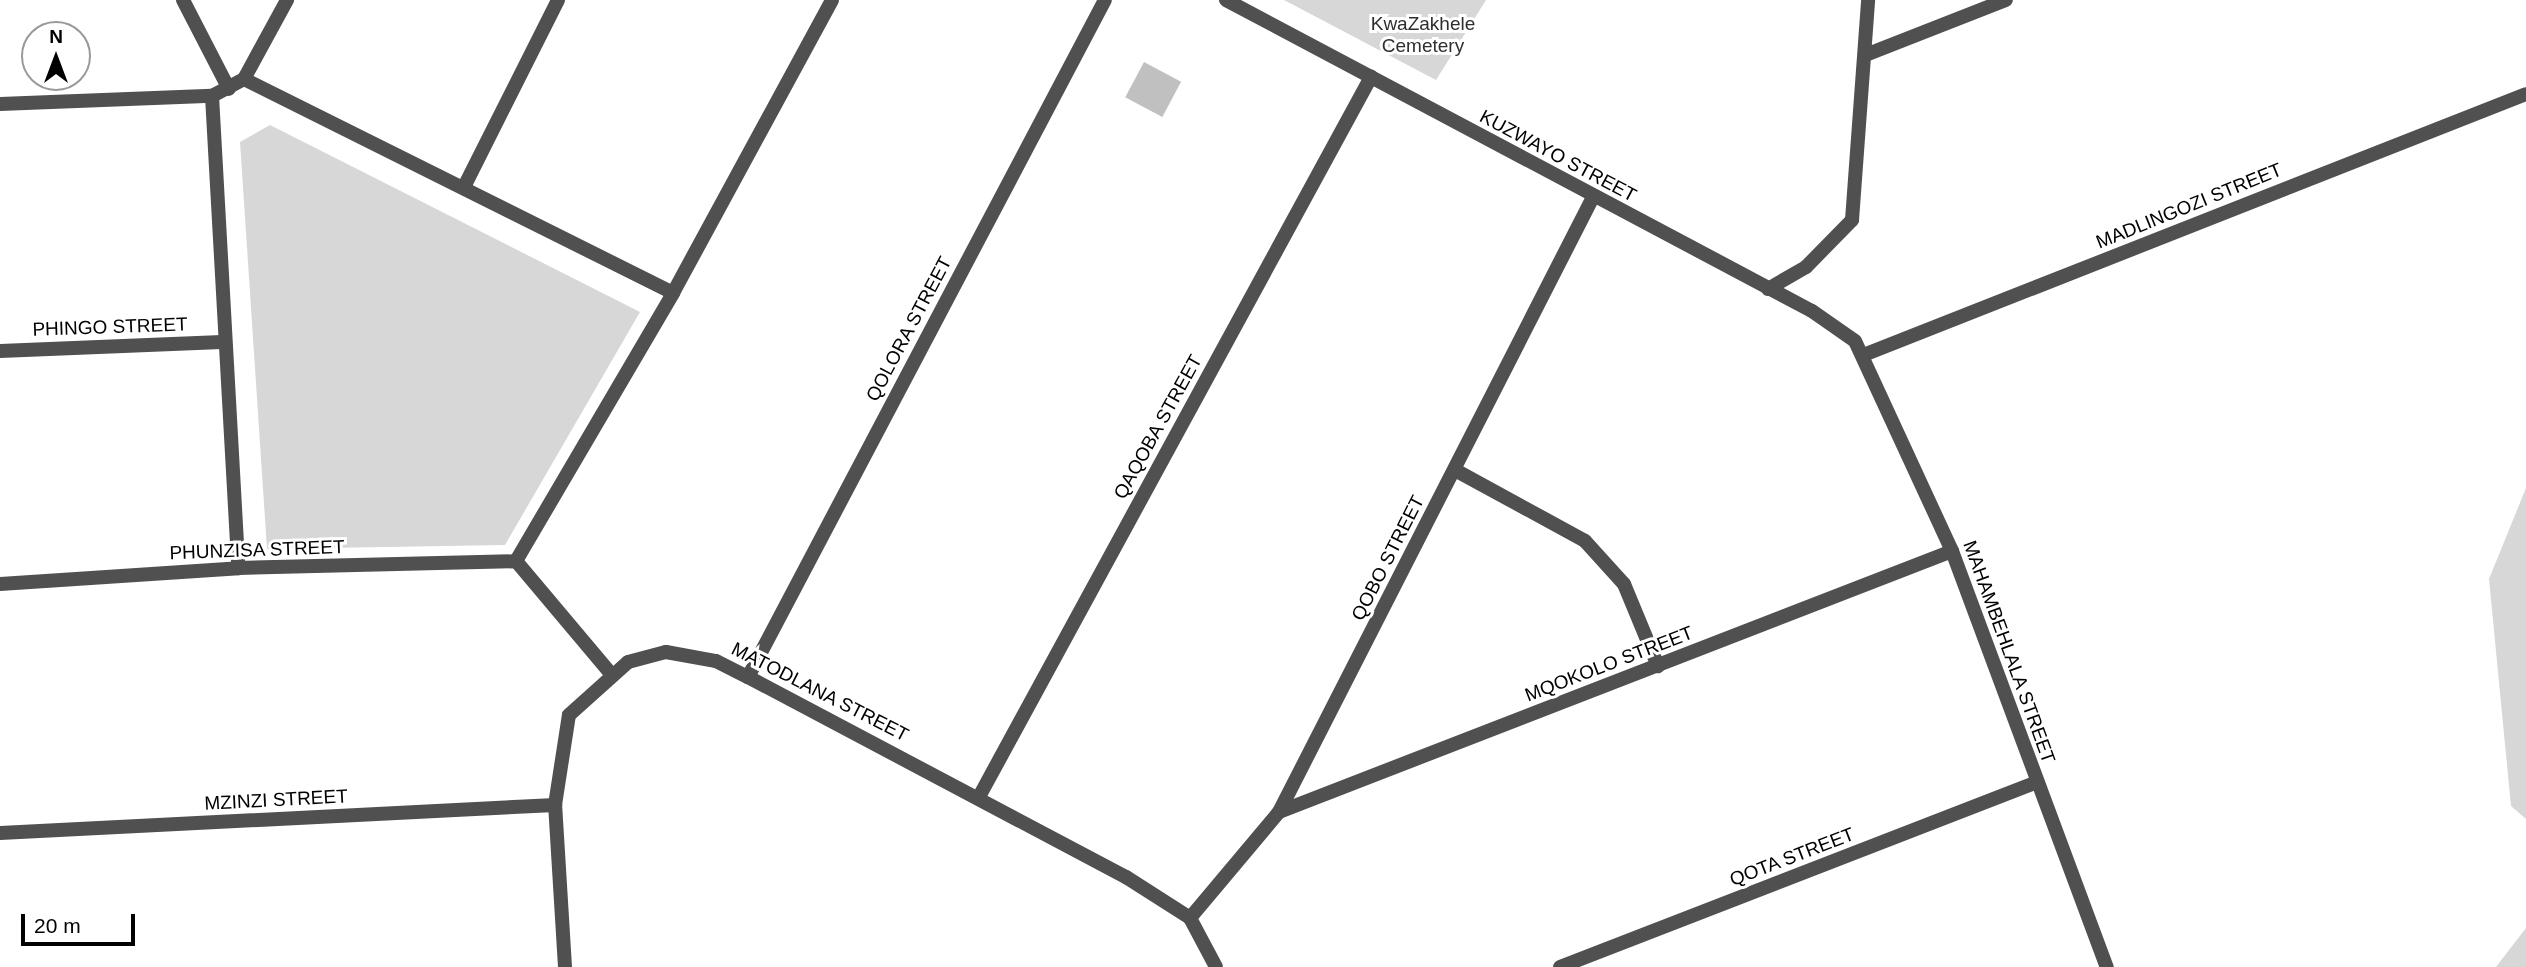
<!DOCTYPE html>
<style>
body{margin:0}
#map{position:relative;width:2526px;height:967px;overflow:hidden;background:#fff;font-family:Arial,sans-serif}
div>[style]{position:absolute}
.green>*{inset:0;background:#d7d7d7}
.building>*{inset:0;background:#c0c0c0;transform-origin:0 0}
.minor>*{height:14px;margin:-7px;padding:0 7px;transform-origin:7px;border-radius:7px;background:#505050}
span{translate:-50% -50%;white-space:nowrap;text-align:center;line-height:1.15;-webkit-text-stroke:6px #fff;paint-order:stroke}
.park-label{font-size:19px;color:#2e2e2e}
.street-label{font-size:19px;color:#000}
.north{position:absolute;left:21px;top:21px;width:70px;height:70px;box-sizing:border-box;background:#fff;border:2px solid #999;border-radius:50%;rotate:0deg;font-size:19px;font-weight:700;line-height:28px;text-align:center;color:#000}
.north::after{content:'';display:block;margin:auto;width:24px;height:32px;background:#000;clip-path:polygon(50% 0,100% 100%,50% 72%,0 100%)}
.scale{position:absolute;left:21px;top:914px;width:114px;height:32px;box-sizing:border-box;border:4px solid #000;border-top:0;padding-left:9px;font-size:21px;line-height:24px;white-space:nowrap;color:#000;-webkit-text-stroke:5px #fff;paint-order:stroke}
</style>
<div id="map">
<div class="green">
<i style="clip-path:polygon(1284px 0,1486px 0,1436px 80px)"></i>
<i style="clip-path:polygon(270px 125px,640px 312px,505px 545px,267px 549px,240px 142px)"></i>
<i style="clip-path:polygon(2526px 488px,2526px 819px,2511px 806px,2489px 579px)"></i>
<i style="clip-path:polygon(2526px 928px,2526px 967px,2496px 967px)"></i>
</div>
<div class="building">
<i style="left:1144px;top:62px;width:42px;height:40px;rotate:28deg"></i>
</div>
<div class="minor">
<i style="left:183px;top:0;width:100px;rotate:62.7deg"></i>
<i style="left:1226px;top:0;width:663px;rotate:27.96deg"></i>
<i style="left:1812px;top:311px;width:52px;rotate:34.9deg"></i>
<i style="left:1855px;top:341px;width:231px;rotate:65.2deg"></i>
<i style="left:1952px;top:551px;width:444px;rotate:69.6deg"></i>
<i style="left:1868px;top:54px;width:148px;rotate:-21.4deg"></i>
<i style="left:244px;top:79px;width:479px;rotate:26.5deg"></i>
<i style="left:212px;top:96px;width:473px;rotate:86.8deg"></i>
<i style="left:0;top:104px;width:212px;rotate:-2.2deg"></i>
<i style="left:212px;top:96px;width:36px;rotate:-28deg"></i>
<i style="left:244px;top:79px;width:90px;rotate:-61.4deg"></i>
<i style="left:465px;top:185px;width:207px;rotate:-63.3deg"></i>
<i style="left:1768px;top:289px;width:44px;rotate:-30.1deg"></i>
<i style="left:1806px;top:267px;width:66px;rotate:-45.6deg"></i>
<i style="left:1852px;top:220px;width:221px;rotate:-85.8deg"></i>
<i style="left:0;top:351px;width:222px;rotate:-2.3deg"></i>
<i style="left:1866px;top:354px;width:709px;rotate:-21.5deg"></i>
<i style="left:1455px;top:470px;width:148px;rotate:28.6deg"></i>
<i style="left:1585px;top:541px;width:58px;rotate:47.8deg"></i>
<i style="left:1624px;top:584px;width:89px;rotate:67.5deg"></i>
<i style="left:516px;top:561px;width:311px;rotate:-59.6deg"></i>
<i style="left:673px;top:293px;width:333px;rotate:-61.5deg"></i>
<i style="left:516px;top:561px;width:148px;rotate:49.9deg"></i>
<i style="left:0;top:584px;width:239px;rotate:-3.8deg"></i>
<i style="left:238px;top:568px;width:278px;rotate:-1.4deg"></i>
<i style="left:748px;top:677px;width:765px;rotate:-62.2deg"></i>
<i style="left:980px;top:795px;width:818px;rotate:-61.43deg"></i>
<i style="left:1279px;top:812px;width:722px;rotate:-21.2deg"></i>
<i style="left:0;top:833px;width:556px;rotate:-2.89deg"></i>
<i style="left:1190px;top:918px;width:138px;rotate:-50deg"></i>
<i style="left:1279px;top:812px;width:691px;rotate:-62.95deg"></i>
<i style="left:565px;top:967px;width:162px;rotate:-93.5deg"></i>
<i style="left:555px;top:805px;width:91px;rotate:-81.2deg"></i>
<i style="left:569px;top:715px;width:79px;rotate:-41.9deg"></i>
<i style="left:628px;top:662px;width:39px;rotate:-15deg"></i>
<i style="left:666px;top:652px;width:51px;rotate:10.2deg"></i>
<i style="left:716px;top:661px;width:36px;rotate:27deg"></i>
<i style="left:748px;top:677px;width:428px;rotate:27.9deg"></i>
<i style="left:1126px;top:877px;width:76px;rotate:32.6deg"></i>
<i style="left:1190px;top:918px;width:55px;rotate:62deg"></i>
<i style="left:1560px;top:967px;width:512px;rotate:-21.2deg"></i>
</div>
<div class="park-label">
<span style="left:1423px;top:35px">KwaZakhele<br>Cemetery</span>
</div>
<div class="street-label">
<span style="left:1558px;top:156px;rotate:28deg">KUZWAYO STREET</span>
<span style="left:2189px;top:206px;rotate:-22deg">MADLINGOZI STREET</span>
<span style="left:110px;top:327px;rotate:-2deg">PHINGO STREET</span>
<span style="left:909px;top:329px;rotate:-62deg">QOLORA STREET</span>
<span style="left:1158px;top:427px;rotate:-61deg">QAQOBA STREET</span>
<span style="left:257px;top:550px;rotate:-2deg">PHUNZISA STREET</span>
<span style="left:1388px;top:558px;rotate:-63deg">QOBO STREET</span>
<span style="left:2009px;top:652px;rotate:70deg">MAHAMBEHLALA STREET</span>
<span style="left:1609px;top:664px;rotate:-21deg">MQOKOLO STREET</span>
<span style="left:820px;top:692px;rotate:27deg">MATODLANA STREET</span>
<span style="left:276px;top:800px;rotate:-3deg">MZINZI STREET</span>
<span style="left:1792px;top:857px;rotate:-21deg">QOTA STREET</span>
</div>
<div class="north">N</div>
<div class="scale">20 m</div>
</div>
